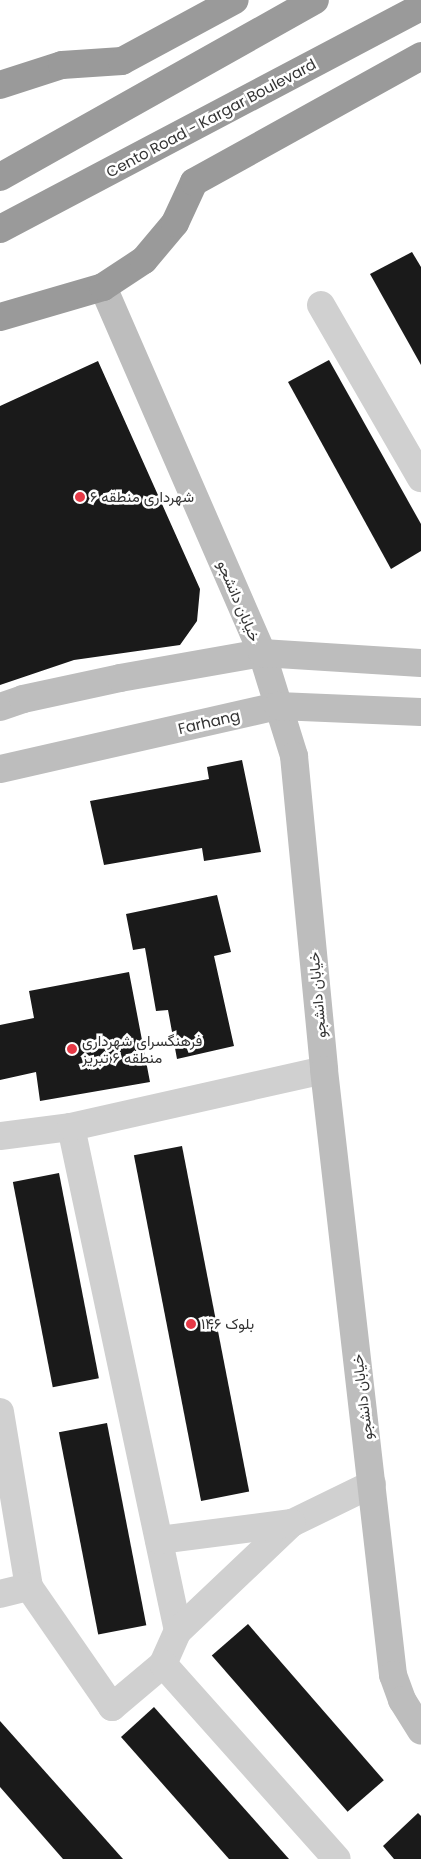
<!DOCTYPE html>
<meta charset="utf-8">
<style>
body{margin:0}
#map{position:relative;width:421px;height:1859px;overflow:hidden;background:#fff;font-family:Poppins,Vazirmatn,sans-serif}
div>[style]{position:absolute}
.building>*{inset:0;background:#1a1a1a;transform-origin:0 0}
.street>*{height:28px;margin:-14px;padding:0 14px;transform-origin:14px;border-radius:14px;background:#d0d0d0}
.secondary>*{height:28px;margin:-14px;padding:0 14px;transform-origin:14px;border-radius:14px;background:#bdbdbd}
.highway>*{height:28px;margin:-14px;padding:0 14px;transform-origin:14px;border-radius:14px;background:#9a9a9a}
.dots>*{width:14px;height:14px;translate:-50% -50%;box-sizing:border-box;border:2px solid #fff;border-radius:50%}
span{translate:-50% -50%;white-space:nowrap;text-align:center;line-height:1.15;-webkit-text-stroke:5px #fff;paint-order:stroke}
.street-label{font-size:15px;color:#333}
.poi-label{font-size:15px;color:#333}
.left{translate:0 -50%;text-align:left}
</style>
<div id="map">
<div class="building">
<i style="clip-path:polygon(412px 252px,421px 267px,421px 365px,370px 274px)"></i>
<i style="clip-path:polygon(329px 360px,421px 524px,421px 551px,391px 569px,288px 382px)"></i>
<i style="clip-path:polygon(98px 361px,200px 589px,197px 621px,180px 645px,74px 660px,0 685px,0 406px)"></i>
<i style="clip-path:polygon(242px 760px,261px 852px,204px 861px,202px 848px,104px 865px,90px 801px,209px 779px,207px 767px)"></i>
<i style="clip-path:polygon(217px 895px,231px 952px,214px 956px,234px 1046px,177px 1059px,168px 1010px,156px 1011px,145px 948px,133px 950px,126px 914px)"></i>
<i style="clip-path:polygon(129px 972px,150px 1082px,40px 1101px,36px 1072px,0 1080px,0 1025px,34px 1018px,29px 991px)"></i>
<i style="left:182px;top:1146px;width:352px;height:49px;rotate:79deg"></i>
<i style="left:59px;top:1173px;width:209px;height:47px;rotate:79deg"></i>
<i style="left:107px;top:1423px;width:206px;height:49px;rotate:79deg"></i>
<i style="left:248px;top:1624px;width:207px;height:48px;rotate:49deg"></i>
<i style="clip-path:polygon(154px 1707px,289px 1859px,229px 1859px,121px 1737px)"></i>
<i style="clip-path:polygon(0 1721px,123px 1859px,63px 1859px,0 1787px)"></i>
<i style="clip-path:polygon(418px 1813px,421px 1816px,421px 1859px,394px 1859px,383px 1846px)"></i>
</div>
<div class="street">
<i style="left:321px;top:305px;width:200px;rotate:60deg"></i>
<i style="left:71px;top:1127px;width:515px;rotate:78.01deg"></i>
<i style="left:0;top:1136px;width:72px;rotate:-7.2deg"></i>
<i style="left:71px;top:1127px;width:259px;rotate:-12.7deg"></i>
<i style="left:0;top:1412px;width:177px;rotate:80.6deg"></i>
<i style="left:29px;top:1587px;width:146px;rotate:55.3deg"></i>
<i style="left:112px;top:1707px;width:67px;rotate:-40.1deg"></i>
<i style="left:163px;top:1664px;width:36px;rotate:-66deg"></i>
<i style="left:178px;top:1631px;width:157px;rotate:-43.5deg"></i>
<i style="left:292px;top:1523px;width:89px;rotate:-26deg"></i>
<i style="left:159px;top:1540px;width:134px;rotate:-7.3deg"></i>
<i style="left:0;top:1594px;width:30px;rotate:-14deg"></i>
<i style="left:163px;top:1664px;width:261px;rotate:48.3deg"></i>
</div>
<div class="secondary">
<i style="left:103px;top:287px;width:399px;rotate:66.5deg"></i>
<i style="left:262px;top:653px;width:108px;rotate:72.7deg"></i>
<i style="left:294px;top:756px;width:315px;rotate:84.5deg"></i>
<i style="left:324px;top:1070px;width:609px;rotate:83.49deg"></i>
<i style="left:393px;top:1675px;width:27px;rotate:70deg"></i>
<i style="left:402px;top:1700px;width:36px;rotate:58deg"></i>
<i style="left:0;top:707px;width:24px;rotate:-19deg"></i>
<i style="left:23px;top:699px;width:99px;rotate:-12.2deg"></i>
<i style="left:120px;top:678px;width:144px;rotate:-10deg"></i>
<i style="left:262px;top:653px;width:159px;rotate:3.6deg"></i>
<i style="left:0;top:769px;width:285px;rotate:-12.8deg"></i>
<i style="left:278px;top:706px;width:143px;rotate:2.4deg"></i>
</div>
<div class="highway">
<i style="left:0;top:85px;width:65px;rotate:-17.9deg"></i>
<i style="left:62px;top:65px;width:60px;rotate:-3.8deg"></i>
<i style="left:122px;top:61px;width:128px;rotate:-28.4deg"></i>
<i style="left:0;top:177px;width:361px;rotate:-29.3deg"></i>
<i style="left:0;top:229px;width:476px;rotate:-27.8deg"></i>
<i style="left:0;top:317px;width:107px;rotate:-16.2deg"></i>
<i style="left:103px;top:287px;width:49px;rotate:-33.4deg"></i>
<i style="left:144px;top:260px;width:48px;rotate:-50deg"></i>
<i style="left:175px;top:223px;width:45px;rotate:-65.1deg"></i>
<i style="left:194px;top:182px;width:260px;rotate:-29deg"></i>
</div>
<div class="dots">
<i style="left:80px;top:497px;background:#e63946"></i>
<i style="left:72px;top:1049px;background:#e63946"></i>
<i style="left:191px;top:1324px;background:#e63946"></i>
</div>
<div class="street-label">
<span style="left:211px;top:118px;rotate:-28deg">Cento Road - Kargar Boulevard</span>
<span style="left:239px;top:601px;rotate:67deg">خیابان دانشجو</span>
<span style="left:209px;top:722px;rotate:-13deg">Farhang</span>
<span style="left:317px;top:995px;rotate:-95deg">خیابان دانشجو</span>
<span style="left:362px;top:1397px;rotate:-97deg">خیابان دانشجو</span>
</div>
<div class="poi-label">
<span class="left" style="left:90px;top:497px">شهرداری منطقه ۶</span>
<span class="left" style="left:82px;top:1049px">فرهنگسرای شهرداری<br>منطقه ۶ تبریز</span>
<span class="left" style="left:201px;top:1324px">بلوک ۱۴۶</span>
</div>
</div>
